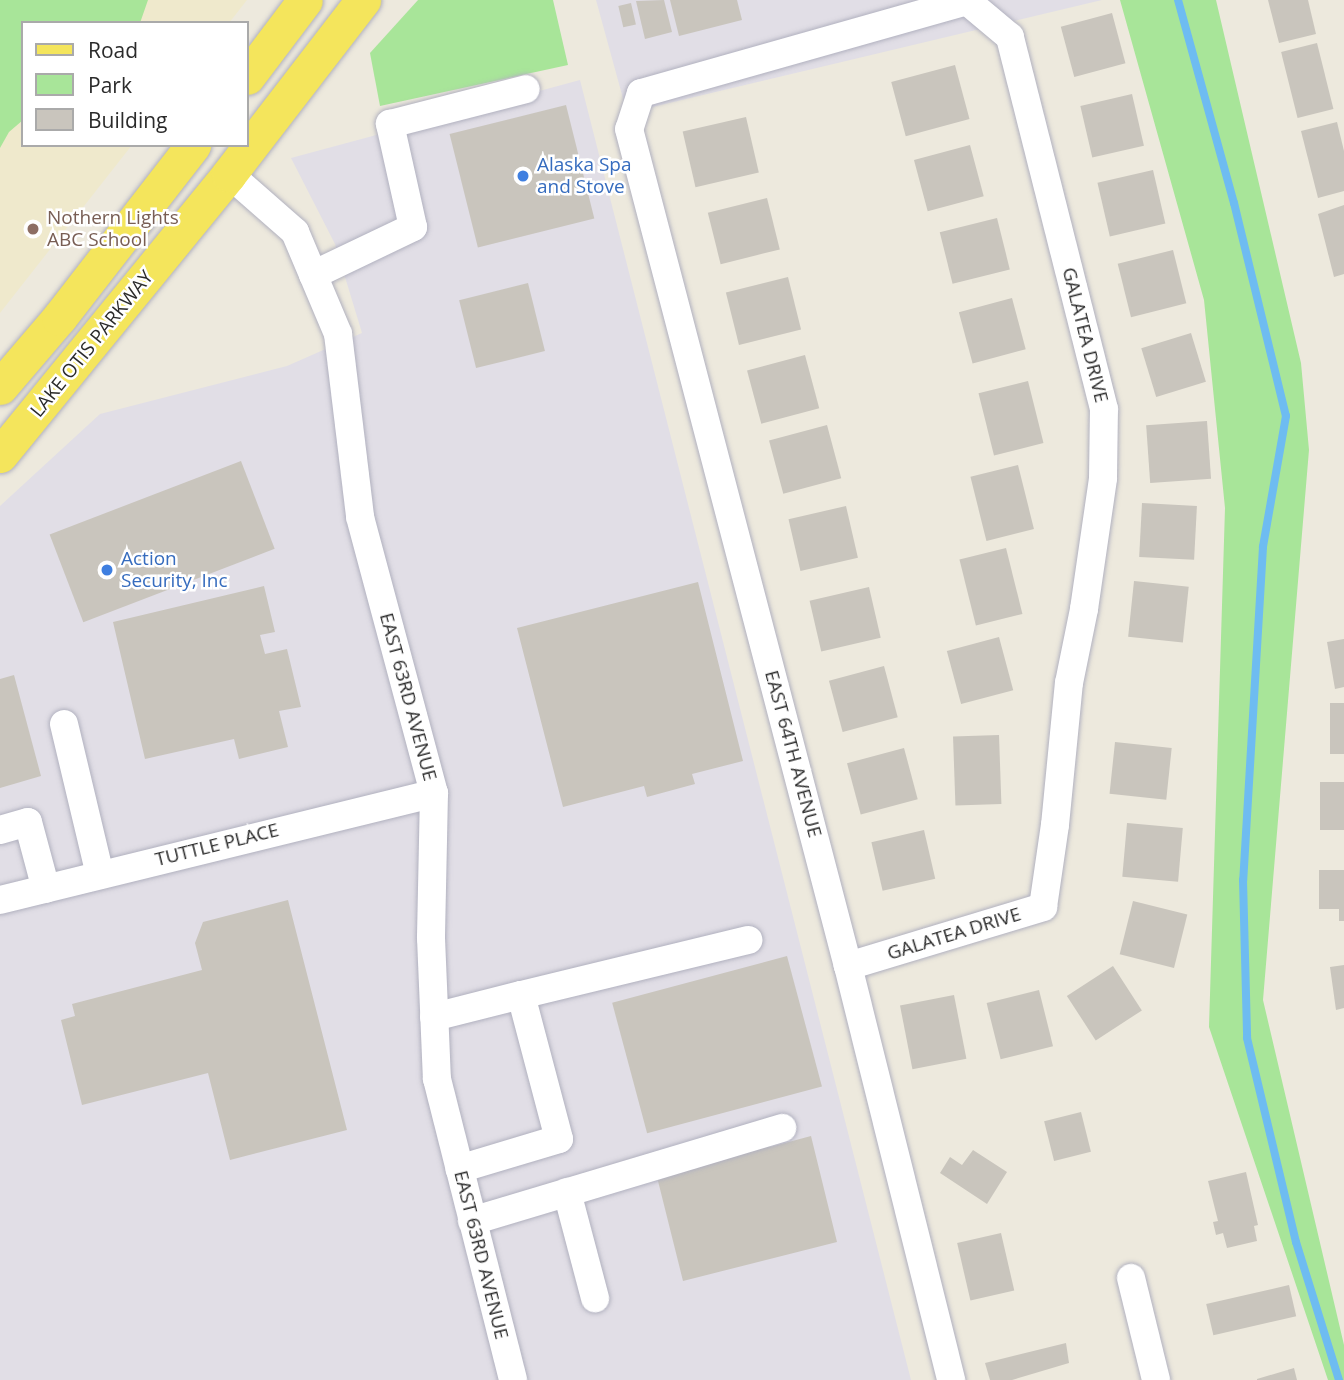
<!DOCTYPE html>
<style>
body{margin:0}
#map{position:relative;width:1344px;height:1380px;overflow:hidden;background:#ede9dd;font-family:"Open Sans",sans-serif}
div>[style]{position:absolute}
.industrial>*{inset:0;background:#e1dee6}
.education>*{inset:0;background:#efe9cc}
.green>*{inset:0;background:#a8e599}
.stream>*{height:8px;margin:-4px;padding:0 4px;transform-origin:4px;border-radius:4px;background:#6ebcf1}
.building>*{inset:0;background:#c9c5bd;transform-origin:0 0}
.roads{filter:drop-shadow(0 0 2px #b1b1bf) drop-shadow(0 0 2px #b1b1bf)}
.minor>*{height:28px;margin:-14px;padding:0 14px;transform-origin:14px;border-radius:14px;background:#fff}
.major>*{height:35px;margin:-17.5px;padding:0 17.5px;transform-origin:17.5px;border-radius:17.5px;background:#f4e55c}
.dots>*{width:19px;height:19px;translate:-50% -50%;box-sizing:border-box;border:4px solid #fff;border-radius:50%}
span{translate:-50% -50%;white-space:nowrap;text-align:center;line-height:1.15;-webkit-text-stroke:5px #fff;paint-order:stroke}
.shop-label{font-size:19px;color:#366cbe}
.left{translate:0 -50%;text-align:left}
.education-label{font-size:19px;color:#785e54}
.street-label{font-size:19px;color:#2b2b2b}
.legend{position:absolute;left:21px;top:21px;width:228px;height:126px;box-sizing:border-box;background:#fff;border:2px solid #aaa;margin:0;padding:9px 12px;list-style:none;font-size:21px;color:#2b2b2b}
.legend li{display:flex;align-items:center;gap:14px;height:35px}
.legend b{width:35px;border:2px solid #aaa}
</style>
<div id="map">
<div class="industrial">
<i style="clip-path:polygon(596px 0,1102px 0,627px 113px)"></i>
<i style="clip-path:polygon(580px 80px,911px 1380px,0 1380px,0 506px,100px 414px,287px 366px,362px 333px,335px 244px,291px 158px)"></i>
</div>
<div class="education">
<i style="clip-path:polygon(0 0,247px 0,229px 23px,23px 23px,23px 145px,132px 145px,0 313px)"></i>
</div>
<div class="green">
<i style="clip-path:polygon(0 0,148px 0,140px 23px,23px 23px,23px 120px,9px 132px,0 148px)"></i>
<i style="clip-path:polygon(418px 0,553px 0,568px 65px,380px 106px,370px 53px)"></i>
<i style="clip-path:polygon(1120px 0,1216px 0,1301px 363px,1309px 450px,1263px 1000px,1344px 1345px,1344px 1380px,1328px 1380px,1209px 1027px,1225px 508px,1204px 300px)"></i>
</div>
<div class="stream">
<i style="left:1178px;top:0;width:211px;rotate:74.6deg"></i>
<i style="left:1234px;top:203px;width:219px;rotate:76.3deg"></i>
<i style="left:1286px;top:416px;width:133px;rotate:100deg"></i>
<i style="left:1263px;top:547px;width:334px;rotate:93.4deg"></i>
<i style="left:1243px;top:880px;width:158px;rotate:88.5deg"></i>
<i style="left:1247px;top:1038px;width:210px;rotate:76.5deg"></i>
<i style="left:1296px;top:1242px;width:145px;rotate:72.7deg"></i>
</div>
<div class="building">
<i style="clip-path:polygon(664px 0,672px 32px,645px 39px,636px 1px)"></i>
<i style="clip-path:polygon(670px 0,737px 0,742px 20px,679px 36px)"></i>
<i style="clip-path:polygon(1268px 0,1308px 0,1316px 34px,1279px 43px)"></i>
<i style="left:631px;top:3px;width:22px;height:13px;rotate:77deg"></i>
<i style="left:1112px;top:13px;width:52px;height:53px;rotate:75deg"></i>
<i style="left:1317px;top:43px;width:68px;height:37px;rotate:76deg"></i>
<i style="left:955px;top:65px;width:56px;height:66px;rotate:75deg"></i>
<i style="left:1132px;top:94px;width:53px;height:53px;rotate:77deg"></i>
<i style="left:566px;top:105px;width:117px;height:120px;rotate:76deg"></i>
<i style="left:746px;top:117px;width:57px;height:65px;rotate:77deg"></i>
<i style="clip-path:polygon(1337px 122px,1344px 151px,1344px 191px,1318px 198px,1301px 131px)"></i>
<i style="left:970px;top:145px;width:53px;height:58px;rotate:75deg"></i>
<i style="left:1153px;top:170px;width:55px;height:57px;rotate:77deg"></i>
<i style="left:767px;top:198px;width:53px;height:61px;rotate:76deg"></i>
<i style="clip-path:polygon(1344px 205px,1344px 274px,1334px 277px,1318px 214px)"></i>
<i style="left:997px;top:218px;width:53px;height:59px;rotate:76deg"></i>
<i style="left:1173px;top:250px;width:55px;height:57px;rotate:76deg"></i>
<i style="left:788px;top:277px;width:54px;height:64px;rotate:76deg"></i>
<i style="left:528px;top:283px;width:70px;height:71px;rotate:76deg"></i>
<i style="left:1012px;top:298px;width:53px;height:55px;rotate:75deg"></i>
<i style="left:1191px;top:333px;width:51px;height:52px;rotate:73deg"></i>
<i style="left:805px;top:355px;width:55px;height:60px;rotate:75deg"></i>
<i style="left:1028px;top:381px;width:64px;height:51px;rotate:76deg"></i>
<i style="left:1207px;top:421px;width:58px;height:61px;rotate:86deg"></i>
<i style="left:827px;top:425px;width:55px;height:60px;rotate:75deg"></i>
<i style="left:241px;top:461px;width:94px;height:205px;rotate:69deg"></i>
<i style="left:1018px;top:465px;width:66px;height:49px;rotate:76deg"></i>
<i style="left:1142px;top:503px;width:55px;height:54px;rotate:3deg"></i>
<i style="left:846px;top:506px;width:53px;height:59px;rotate:77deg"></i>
<i style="left:1006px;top:548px;width:68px;height:48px;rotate:76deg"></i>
<i style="left:1134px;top:581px;width:55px;height:56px;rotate:6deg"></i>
<i style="clip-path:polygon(698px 582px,743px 761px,692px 774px,695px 784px,647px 797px,644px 786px,563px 807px,517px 628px)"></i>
<i style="clip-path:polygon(264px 586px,275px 632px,260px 635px,265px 654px,287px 649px,301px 707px,279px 711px,288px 747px,239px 759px,234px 739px,145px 759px,113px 622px)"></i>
<i style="left:869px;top:587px;width:52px;height:61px;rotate:77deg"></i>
<i style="left:999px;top:637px;width:55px;height:54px;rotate:75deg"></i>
<i style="clip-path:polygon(1344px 639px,1344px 687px,1335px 689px,1327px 642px)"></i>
<i style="left:884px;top:666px;width:53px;height:57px;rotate:75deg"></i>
<i style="clip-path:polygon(14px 675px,41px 776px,0 788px,0 679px)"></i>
<i style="left:1330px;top:703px;width:14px;height:51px"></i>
<i style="left:999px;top:735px;width:69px;height:46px;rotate:88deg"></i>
<i style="left:1115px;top:742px;width:57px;height:52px;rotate:6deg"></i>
<i style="left:904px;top:748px;width:53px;height:59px;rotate:75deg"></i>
<i style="left:1344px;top:782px;width:48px;height:24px;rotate:90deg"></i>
<i style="left:1127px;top:823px;width:56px;height:54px;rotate:5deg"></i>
<i style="left:924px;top:830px;width:50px;height:54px;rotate:77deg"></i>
<i style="clip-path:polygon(1319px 870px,1344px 870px,1344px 921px,1339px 921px,1339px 909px,1319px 909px)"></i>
<i style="clip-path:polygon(288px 900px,347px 1130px,230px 1160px,208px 1073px,82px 1105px,61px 1020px,75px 1016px,72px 1004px,202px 970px,195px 943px,203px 922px)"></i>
<i style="left:1133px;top:901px;width:56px;height:55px;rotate:14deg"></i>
<i style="left:787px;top:956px;width:135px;height:181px;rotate:75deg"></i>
<i style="clip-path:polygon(1344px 965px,1344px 1008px,1336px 1010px,1330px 967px)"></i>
<i style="left:1113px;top:966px;width:53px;height:55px;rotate:57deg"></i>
<i style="left:1039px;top:990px;width:58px;height:54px;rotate:76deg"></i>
<i style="left:954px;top:995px;width:65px;height:55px;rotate:79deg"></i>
<i style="left:1081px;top:1112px;width:41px;height:38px;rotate:76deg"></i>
<i style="clip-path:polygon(811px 1136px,837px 1242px,683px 1281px,657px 1177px,727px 1159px,724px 1148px,767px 1137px,770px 1147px)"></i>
<i style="clip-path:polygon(973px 1150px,1007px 1172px,987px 1204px,940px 1173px,950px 1157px,962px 1165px)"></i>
<i style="clip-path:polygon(1246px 1172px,1258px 1225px,1254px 1226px,1257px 1241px,1227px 1248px,1223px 1233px,1216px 1235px,1213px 1222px,1218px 1221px,1208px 1181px)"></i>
<i style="left:1001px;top:1233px;width:59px;height:45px;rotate:77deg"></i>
<i style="left:1289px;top:1285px;width:32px;height:85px;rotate:77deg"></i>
<i style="clip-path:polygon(1066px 1343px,1069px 1363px,1012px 1380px,990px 1380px,985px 1363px)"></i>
<i style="clip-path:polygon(1294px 1368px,1297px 1380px,1257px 1380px,1257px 1379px)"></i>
</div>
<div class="roads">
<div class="minor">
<i style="left:229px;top:174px;width:88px;rotate:41.3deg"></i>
<i style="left:295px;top:232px;width:111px;rotate:67.1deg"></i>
<i style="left:338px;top:334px;width:184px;rotate:83.1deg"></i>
<i style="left:360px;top:517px;width:286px;rotate:75deg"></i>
<i style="left:434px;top:793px;width:145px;rotate:91.2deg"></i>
<i style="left:431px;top:938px;width:141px;rotate:87.6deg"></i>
<i style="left:437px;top:1079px;width:310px;rotate:75.8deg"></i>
<i style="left:313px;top:275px;width:111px;rotate:-25.6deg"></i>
<i style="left:413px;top:227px;width:106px;rotate:-102.6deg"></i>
<i style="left:390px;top:124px;width:140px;rotate:-14.4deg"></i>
<i style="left:64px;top:724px;width:155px;rotate:76.6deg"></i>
<i style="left:0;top:830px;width:29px;rotate:-16deg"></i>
<i style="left:28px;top:822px;width:69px;rotate:75deg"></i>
<i style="left:0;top:900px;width:447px;rotate:-13.8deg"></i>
<i style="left:848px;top:966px;width:204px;rotate:-16.8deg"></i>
<i style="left:1043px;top:907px;width:83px;rotate:-81.7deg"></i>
<i style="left:1055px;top:825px;width:143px;rotate:-84.4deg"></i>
<i style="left:1069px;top:683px;width:76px;rotate:-78.5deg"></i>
<i style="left:1084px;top:609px;width:132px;rotate:-81.7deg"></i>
<i style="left:1103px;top:478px;width:69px;rotate:-89.2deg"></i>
<i style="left:1104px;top:409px;width:384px;rotate:-104.2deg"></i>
<i style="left:1010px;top:37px;width:56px;rotate:-140.1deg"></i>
<i style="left:967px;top:1px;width:339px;rotate:164.2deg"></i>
<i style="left:641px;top:93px;width:38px;rotate:108deg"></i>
<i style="left:629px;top:129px;width:865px;rotate:75.34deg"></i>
<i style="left:848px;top:966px;width:427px;rotate:76deg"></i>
<i style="left:521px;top:995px;width:234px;rotate:-13.6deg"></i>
<i style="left:434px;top:1017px;width:90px;rotate:-14.2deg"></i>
<i style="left:521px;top:995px;width:149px;rotate:75.2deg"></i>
<i style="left:559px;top:1139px;width:104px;rotate:163.3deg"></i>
<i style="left:567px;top:1192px;width:110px;rotate:75.2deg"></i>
<i style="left:472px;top:1221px;width:324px;rotate:-16.7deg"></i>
<i style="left:1131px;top:1278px;width:105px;rotate:76.2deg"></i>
</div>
<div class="major">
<i style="left:247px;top:77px;width:96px;rotate:-53deg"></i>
<i style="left:0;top:387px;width:91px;rotate:-49.5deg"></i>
<i style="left:59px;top:318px;width:219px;rotate:-52.2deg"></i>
<i style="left:0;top:455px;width:362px;rotate:-50.8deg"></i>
<i style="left:229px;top:174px;width:220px;rotate:-52.4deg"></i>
</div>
</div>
<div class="dots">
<i style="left:523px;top:176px;background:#3f7fe0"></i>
<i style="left:33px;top:229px;background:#8d6e63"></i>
<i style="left:107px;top:570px;background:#3f7fe0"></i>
</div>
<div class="shop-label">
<span class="left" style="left:537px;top:176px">Alaska Spa<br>and Stove</span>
<span class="left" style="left:121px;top:570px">Action<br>Security, Inc</span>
</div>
<div class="education-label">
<span class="left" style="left:47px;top:229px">Nothern Lights<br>ABC School</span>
</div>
<div class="street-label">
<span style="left:1085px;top:335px;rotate:76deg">GALATEA DRIVE</span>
<span style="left:92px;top:344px;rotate:-51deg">LAKE OTIS PARKWAY</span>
<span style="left:408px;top:697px;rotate:75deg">EAST 63RD AVENUE</span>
<span style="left:793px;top:754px;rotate:75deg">EAST 64TH AVENUE</span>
<span style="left:217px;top:845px;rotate:-14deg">TUTTLE PLACE</span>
<span style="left:954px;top:934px;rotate:-17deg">GALATEA DRIVE</span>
<span style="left:481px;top:1255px;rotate:76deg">EAST 63RD AVENUE</span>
</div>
<ul class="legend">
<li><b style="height:9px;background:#f4e55c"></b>Road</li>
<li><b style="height:19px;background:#a8e599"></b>Park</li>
<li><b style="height:19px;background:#c9c5bd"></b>Building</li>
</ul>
</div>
